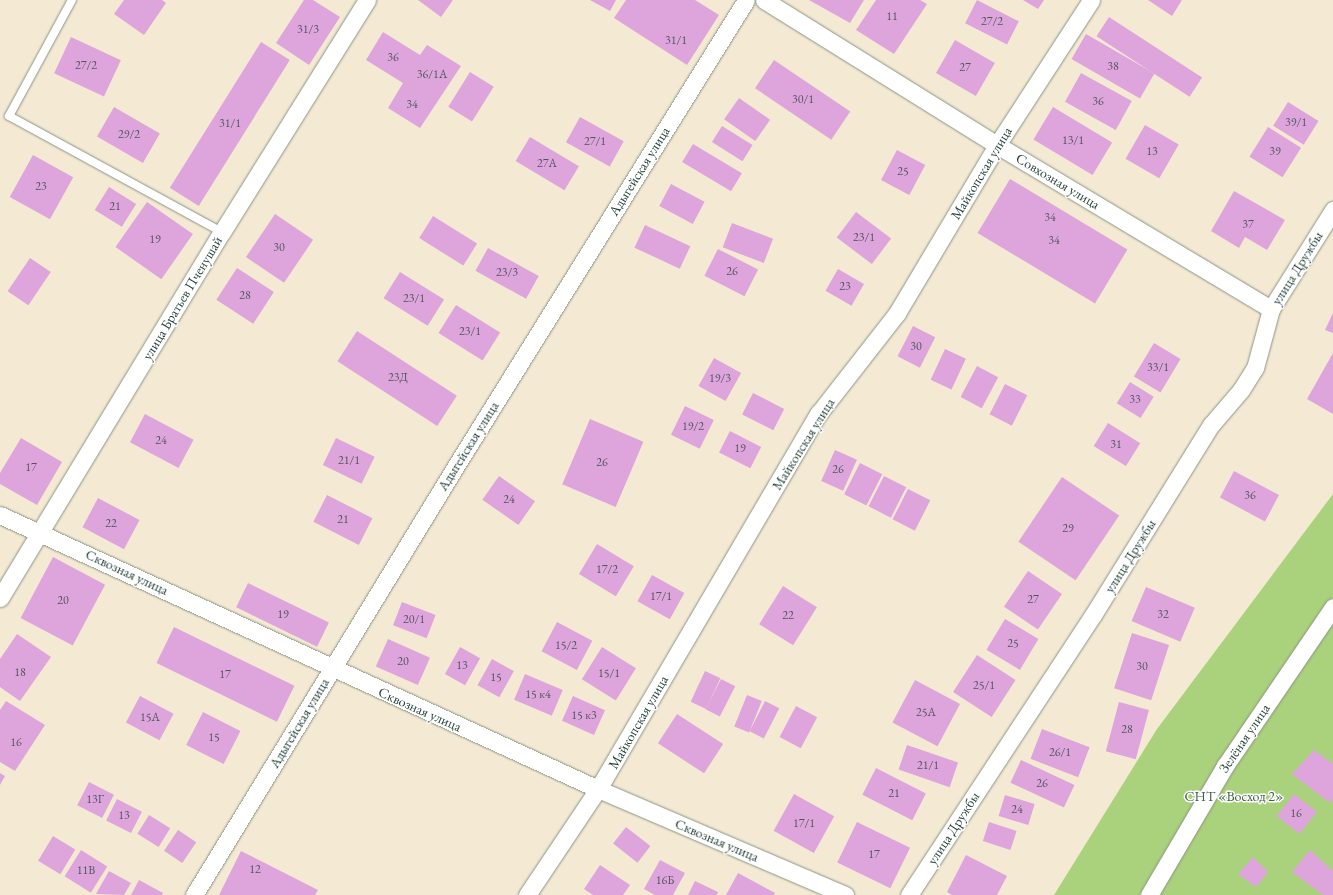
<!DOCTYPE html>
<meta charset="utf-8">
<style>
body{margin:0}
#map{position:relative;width:1333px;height:895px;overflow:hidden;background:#f4ead4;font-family:"EB Garamond",serif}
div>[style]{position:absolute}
.green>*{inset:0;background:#aad17b}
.building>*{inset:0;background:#dea4dc;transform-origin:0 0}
.roads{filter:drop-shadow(0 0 1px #8a9484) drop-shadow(0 0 1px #8a9484)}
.lane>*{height:8px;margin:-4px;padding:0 4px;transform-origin:4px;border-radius:4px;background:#fff}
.street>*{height:17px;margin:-8.5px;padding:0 8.5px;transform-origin:8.5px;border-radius:8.5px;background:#fff}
span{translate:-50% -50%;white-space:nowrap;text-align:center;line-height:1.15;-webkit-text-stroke:3px #fff;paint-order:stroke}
.number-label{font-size:12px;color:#4f575e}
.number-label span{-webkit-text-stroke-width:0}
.street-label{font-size:14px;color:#1f3d34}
.park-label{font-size:14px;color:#426246}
</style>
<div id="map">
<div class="green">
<i style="clip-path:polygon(1333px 494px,1333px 895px,1054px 895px,1157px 729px)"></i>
</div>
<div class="building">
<i style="clip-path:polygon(124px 0,162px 0,166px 3px,144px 35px,114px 14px)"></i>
<i style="clip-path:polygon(304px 0,313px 0,340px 17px,309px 65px,276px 43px)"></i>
<i style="clip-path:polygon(418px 0,453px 0,441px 17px)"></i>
<i style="clip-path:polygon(590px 0,616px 0,610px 11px)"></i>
<i style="clip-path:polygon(626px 0,695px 0,719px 15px,687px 65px,614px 18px)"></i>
<i style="clip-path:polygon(809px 0,864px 0,850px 23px)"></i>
<i style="clip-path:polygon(876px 0,920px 0,927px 4px,894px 54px,856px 30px)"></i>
<i style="left:977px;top:0;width:47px;height:26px;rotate:27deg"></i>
<i style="clip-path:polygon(1023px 0,1044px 0,1038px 9px)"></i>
<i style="clip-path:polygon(1148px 0,1182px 0,1172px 16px)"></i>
<i style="left:1109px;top:17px;width:111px;height:23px;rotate:33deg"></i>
<i style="clip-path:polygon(383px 32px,420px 55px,427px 45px,461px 66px,420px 128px,388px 108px,403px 83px,366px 60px)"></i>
<i style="left:1086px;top:34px;width:79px;height:29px;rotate:30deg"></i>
<i style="left:71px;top:37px;width:55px;height:40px;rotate:25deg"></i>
<i style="left:955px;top:40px;width:46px;height:38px;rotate:30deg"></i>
<i style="left:261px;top:42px;width:34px;height:172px;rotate:32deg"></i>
<i style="left:774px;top:60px;width:92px;height:34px;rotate:34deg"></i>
<i style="left:470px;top:72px;width:28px;height:41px;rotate:32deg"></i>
<i style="left:1081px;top:73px;width:58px;height:33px;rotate:29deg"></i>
<i style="left:739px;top:98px;width:38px;height:26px;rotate:35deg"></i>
<i style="left:1288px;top:102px;width:36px;height:28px;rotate:32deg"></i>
<i style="left:114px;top:107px;width:53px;height:34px;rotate:30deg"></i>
<i style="left:1053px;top:107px;width:69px;height:38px;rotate:31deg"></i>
<i style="left:580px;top:117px;width:50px;height:29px;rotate:29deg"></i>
<i style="left:1145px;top:125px;width:39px;height:39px;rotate:30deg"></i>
<i style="left:722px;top:126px;width:36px;height:19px;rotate:32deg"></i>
<i style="left:1268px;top:127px;width:39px;height:35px;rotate:32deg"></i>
<i style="left:530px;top:137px;width:57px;height:28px;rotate:31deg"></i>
<i style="left:693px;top:144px;width:57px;height:21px;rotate:31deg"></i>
<i style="left:897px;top:150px;width:32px;height:34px;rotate:28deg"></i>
<i style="left:33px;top:155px;width:46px;height:48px;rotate:29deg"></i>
<i style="left:1010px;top:179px;width:137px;height:63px;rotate:31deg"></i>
<i style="left:671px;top:184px;width:38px;height:25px;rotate:28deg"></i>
<i style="left:109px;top:187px;width:32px;height:27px;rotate:32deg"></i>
<i style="clip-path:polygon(1234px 191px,1285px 220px,1267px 250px,1245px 237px,1239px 248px,1211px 231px)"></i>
<i style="left:147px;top:202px;width:56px;height:55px;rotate:35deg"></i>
<i style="left:856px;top:212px;width:44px;height:32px;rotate:37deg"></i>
<i style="left:275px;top:214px;width:46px;height:52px;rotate:34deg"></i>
<i style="left:433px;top:216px;width:52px;height:26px;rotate:32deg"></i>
<i style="left:732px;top:223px;width:44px;height:26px;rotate:21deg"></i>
<i style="left:645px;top:225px;width:50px;height:25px;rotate:25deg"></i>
<i style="left:488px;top:248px;width:58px;height:26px;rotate:29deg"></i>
<i style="left:718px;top:249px;width:45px;height:30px;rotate:27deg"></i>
<i style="left:30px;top:258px;width:25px;height:40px;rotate:34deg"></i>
<i style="left:237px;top:268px;width:44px;height:38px;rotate:33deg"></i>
<i style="left:838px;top:269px;width:30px;height:25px;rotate:30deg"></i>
<i style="left:400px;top:272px;width:52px;height:31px;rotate:32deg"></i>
<i style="left:456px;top:305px;width:52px;height:33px;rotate:32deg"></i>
<i style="clip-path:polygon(1333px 313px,1333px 333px,1325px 330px)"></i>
<i style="left:913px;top:326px;width:25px;height:34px;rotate:27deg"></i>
<i style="left:357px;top:331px;width:119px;height:36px;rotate:33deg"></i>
<i style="left:1154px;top:343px;width:31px;height:39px;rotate:31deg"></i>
<i style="left:945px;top:349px;width:23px;height:34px;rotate:25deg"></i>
<i style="clip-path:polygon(1333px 353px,1333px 414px,1307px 399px)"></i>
<i style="left:714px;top:358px;width:31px;height:32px;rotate:29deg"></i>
<i style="left:977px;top:366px;width:24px;height:35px;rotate:28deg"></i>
<i style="left:1130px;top:382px;width:28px;height:25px;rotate:32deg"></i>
<i style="left:1005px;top:384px;width:25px;height:34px;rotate:27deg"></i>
<i style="left:753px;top:393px;width:35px;height:24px;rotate:27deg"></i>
<i style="left:685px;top:406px;width:32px;height:32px;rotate:26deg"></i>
<i style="left:145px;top:414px;width:55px;height:32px;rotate:28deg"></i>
<i style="left:590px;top:419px;width:58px;height:71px;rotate:23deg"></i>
<i style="left:1108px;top:423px;width:38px;height:27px;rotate:32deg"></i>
<i style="left:730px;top:431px;width:35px;height:24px;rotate:27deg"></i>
<i style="clip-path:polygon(21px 438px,62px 462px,37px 505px,0 484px,0 473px)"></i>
<i style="left:336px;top:438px;width:43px;height:30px;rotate:26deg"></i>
<i style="left:835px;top:450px;width:24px;height:34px;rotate:24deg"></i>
<i style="left:860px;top:463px;width:25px;height:35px;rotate:27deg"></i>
<i style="left:1234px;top:471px;width:51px;height:30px;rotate:28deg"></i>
<i style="left:499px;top:476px;width:44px;height:29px;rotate:35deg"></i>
<i style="left:884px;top:476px;width:25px;height:34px;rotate:27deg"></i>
<i style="left:1062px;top:477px;width:69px;height:78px;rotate:34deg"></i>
<i style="left:908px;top:489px;width:25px;height:34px;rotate:27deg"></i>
<i style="left:327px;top:495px;width:51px;height:30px;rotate:27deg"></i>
<i style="left:98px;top:498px;width:47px;height:33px;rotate:28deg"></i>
<i style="left:597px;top:544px;width:43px;height:35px;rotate:31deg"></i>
<i style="left:53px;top:557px;width:59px;height:69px;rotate:28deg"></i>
<i style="left:1028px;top:571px;width:41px;height:43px;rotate:34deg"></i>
<i style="left:652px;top:575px;width:37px;height:30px;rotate:29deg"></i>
<i style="left:248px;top:583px;width:90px;height:27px;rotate:26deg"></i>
<i style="left:783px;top:586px;width:40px;height:45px;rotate:32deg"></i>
<i style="left:1146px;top:587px;width:53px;height:37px;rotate:23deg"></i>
<i style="left:402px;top:602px;width:36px;height:25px;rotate:21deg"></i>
<i style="left:1005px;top:619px;width:39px;height:36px;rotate:31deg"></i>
<i style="left:557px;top:622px;width:40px;height:33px;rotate:28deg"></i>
<i style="left:174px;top:627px;width:134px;height:40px;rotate:26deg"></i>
<i style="left:1132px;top:633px;width:39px;height:58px;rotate:18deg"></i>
<i style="clip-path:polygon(17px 634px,51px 657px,20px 701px,0 687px,0 659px)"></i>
<i style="left:388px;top:639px;width:46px;height:30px;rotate:24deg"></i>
<i style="left:460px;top:647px;width:23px;height:31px;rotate:29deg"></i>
<i style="left:602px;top:647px;width:40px;height:38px;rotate:32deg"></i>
<i style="left:977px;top:655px;width:46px;height:44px;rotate:33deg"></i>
<i style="left:492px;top:659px;width:25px;height:30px;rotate:29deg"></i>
<i style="left:705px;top:671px;width:17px;height:34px;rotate:25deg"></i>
<i style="left:525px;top:674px;width:41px;height:28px;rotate:23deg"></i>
<i style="left:721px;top:679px;width:16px;height:34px;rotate:27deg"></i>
<i style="left:915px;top:680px;width:51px;height:48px;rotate:28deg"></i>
<i style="left:747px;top:695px;width:16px;height:34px;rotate:22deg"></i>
<i style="left:140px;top:696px;width:38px;height:30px;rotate:28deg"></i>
<i style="left:573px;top:696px;width:35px;height:27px;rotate:24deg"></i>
<i style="clip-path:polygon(6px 701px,45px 725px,15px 771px,0 762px,0 710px)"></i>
<i style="left:765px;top:701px;width:16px;height:34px;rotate:27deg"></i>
<i style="left:1119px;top:702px;width:31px;height:51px;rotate:15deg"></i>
<i style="left:796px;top:706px;width:24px;height:35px;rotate:28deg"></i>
<i style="left:203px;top:712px;width:42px;height:37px;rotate:27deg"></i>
<i style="left:677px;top:714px;width:55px;height:35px;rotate:33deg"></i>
<i style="left:1042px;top:729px;width:51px;height:32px;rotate:21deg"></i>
<i style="left:907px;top:745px;width:54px;height:26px;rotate:19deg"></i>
<i style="clip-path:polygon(1314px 750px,1333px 764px,1333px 799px,1330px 803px,1292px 774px)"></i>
<i style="left:1021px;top:760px;width:59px;height:25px;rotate:25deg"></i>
<i style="left:876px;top:768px;width:56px;height:30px;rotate:27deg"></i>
<i style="clip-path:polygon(0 773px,5px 776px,0 785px)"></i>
<i style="left:89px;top:782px;width:28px;height:26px;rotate:27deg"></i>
<i style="left:794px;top:794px;width:46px;height:42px;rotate:29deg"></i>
<i style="left:1294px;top:794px;width:29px;height:28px;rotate:38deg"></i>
<i style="left:1005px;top:795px;width:31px;height:22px;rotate:17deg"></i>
<i style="left:117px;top:799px;width:28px;height:24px;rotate:27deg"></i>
<i style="left:149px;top:815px;width:25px;height:22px;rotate:32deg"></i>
<i style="left:857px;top:822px;width:59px;height:45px;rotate:26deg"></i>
<i style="left:989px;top:822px;width:29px;height:20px;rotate:18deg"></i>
<i style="left:626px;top:827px;width:31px;height:21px;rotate:38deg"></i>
<i style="left:178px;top:830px;width:22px;height:25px;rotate:34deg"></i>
<i style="left:53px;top:836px;width:26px;height:29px;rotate:31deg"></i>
<i style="left:81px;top:850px;width:31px;height:31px;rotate:32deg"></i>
<i style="clip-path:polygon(1310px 850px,1333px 871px,1333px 895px,1323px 895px,1292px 872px)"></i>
<i style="clip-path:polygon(241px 851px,318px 890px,315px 895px,219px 895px)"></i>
<i style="clip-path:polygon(966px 855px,1007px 876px,997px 895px,952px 895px,947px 892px)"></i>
<i style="clip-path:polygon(1253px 857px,1268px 872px,1256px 887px,1238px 874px)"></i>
<i style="clip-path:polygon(660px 860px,685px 873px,673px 895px,655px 895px,644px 889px)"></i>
<i style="clip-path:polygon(600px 865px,630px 885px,623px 895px,593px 895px,584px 889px)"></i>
<i style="clip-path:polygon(109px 871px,131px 883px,124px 895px,96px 894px)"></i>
<i style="clip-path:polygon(738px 873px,775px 893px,774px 895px,726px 895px)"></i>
<i style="clip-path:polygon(139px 880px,163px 893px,162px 895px,131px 895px)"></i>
<i style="clip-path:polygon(695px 881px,718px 892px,717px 895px,688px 895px)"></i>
</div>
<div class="roads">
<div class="lane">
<i style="left:72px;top:0;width:132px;rotate:118.5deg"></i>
<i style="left:9px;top:116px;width:243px;rotate:28.6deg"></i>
</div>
<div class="street">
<i style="left:764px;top:0;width:274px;rotate:31.9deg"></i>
<i style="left:997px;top:145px;width:319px;rotate:30.9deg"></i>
<i style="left:0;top:515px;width:658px;rotate:24.62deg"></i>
<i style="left:598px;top:789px;width:269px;rotate:23.2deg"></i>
<i style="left:0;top:598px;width:428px;rotate:-58.8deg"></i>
<i style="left:222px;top:232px;width:274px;rotate:-58deg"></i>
<i style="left:194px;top:895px;width:499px;rotate:-58.6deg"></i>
<i style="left:454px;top:469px;width:552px;rotate:-58.09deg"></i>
<i style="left:527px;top:895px;width:128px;rotate:-56.2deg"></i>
<i style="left:598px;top:789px;width:436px;rotate:-59.6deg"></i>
<i style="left:819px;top:413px;width:127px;rotate:-52deg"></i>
<i style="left:897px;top:313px;width:196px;rotate:-59.2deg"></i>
<i style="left:997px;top:145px;width:173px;rotate:-57deg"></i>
<i style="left:909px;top:895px;width:335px;rotate:-56.7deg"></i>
<i style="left:1093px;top:615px;width:224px;rotate:-58.2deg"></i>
<i style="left:1211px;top:425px;width:46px;rotate:-49.4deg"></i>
<i style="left:1241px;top:390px;width:26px;rotate:-58deg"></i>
<i style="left:1255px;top:368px;width:61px;rotate:-74.8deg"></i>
<i style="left:1271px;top:309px;width:117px;rotate:-57.9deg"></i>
<i style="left:1149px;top:895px;width:150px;rotate:-59.5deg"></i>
<i style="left:1225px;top:766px;width:192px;rotate:-55.8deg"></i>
</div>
</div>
<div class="number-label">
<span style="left:892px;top:17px">11</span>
<span style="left:992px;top:22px">27/2</span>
<span style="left:308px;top:30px">31/3</span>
<span style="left:676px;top:41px">31/1</span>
<span style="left:393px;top:58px">36</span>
<span style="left:86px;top:66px">27/2</span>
<span style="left:1113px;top:67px">38</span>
<span style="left:965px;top:68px">27</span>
<span style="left:432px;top:75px">36/1А</span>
<span style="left:803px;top:100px">30/1</span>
<span style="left:1098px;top:102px">36</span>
<span style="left:412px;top:105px">34</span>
<span style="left:1296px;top:123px">39/1</span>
<span style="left:230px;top:124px">31/1</span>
<span style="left:129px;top:135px">29/2</span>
<span style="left:1073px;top:141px">13/1</span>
<span style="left:595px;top:142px">27/1</span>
<span style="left:1152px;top:152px">13</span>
<span style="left:1275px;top:152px">39</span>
<span style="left:547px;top:164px">27А</span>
<span style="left:903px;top:172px">25</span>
<span style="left:41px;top:187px">23</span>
<span style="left:115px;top:207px">21</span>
<span style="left:1050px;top:218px">34</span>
<span style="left:1248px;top:225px">37</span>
<span style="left:864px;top:238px">23/1</span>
<span style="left:155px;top:240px">19</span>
<span style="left:1054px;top:241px">34</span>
<span style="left:279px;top:248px">30</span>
<span style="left:732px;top:272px">26</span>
<span style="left:507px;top:273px">23/3</span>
<span style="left:845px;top:287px">23</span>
<span style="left:245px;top:296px">28</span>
<span style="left:414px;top:299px">23/1</span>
<span style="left:470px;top:332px">23/1</span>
<span style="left:916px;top:347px">30</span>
<span style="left:1158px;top:368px">33/1</span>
<span style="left:398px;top:378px">23Д</span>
<span style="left:720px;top:379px">19/3</span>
<span style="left:1135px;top:400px">33</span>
<span style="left:693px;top:427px">19/2</span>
<span style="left:161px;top:441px">24</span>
<span style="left:1116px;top:445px">31</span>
<span style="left:740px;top:449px">19</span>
<span style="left:349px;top:461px">21/1</span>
<span style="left:602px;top:463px">26</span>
<span style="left:31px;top:468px">17</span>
<span style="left:838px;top:470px">26</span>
<span style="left:1250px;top:496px">36</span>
<span style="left:509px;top:500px">24</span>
<span style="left:343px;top:520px">21</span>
<span style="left:111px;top:524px">22</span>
<span style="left:1068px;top:529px">29</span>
<span style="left:607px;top:570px">17/2</span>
<span style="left:661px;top:597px">17/1</span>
<span style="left:1033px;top:600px">27</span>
<span style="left:63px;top:601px">20</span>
<span style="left:283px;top:615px">19</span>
<span style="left:1163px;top:615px">32</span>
<span style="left:788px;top:616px">22</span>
<span style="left:414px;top:620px">20/1</span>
<span style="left:1013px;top:644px">25</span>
<span style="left:566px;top:646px">15/2</span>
<span style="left:403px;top:662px">20</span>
<span style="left:462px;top:666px">13</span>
<span style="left:1142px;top:667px">30</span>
<span style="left:20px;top:673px">18</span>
<span style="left:609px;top:674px">15/1</span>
<span style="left:225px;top:675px">17</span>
<span style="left:496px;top:678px">15</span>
<span style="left:984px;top:686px">25/1</span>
<span style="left:538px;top:695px">15 к4</span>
<span style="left:926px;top:713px">25А</span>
<span style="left:584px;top:716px">15 к3</span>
<span style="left:150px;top:718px">15А</span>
<span style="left:1127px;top:730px">28</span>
<span style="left:214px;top:738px">15</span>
<span style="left:16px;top:743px">16</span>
<span style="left:1060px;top:753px">26/1</span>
<span style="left:928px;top:766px">21/1</span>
<span style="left:1042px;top:784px">26</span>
<span style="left:894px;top:794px">21</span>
<span style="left:95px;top:800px">13Г</span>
<span style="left:1017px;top:810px">24</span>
<span style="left:1296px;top:814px">16</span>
<span style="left:124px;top:816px">13</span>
<span style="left:804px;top:824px">17/1</span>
<span style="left:874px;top:855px">17</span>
<span style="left:255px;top:870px">12</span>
<span style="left:86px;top:871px">11В</span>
<span style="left:665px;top:881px">16Б</span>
</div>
<div class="street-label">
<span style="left:639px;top:171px;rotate:-58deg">Адыгейская улица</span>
<span style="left:981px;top:173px;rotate:-59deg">Майкопская улица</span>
<span style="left:1058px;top:181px;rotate:31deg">Совхозная улица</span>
<span style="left:1297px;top:268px;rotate:-58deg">улица Дружбы</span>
<span style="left:182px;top:298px;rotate:-59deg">улица Братьев Пченушай</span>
<span style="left:803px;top:444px;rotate:-58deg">Майкопская улица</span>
<span style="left:468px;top:446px;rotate:-58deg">Адыгейская улица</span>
<span style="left:1130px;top:556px;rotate:-58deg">улица Дружбы</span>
<span style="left:127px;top:572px;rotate:25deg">Сквозная улица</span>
<span style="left:420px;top:709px;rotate:24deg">Сквозная улица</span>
<span style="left:638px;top:722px;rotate:-60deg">Майкопская улица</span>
<span style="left:299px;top:723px;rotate:-59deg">Адыгейская улица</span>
<span style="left:1244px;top:738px;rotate:-56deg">Зелёная улица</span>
<span style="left:953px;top:828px;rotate:-57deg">улица Дружбы</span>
<span style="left:717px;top:840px;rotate:23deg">Сквозная улица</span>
</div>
<div class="park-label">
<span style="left:1234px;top:796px">СНТ «Восход 2»</span>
</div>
</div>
